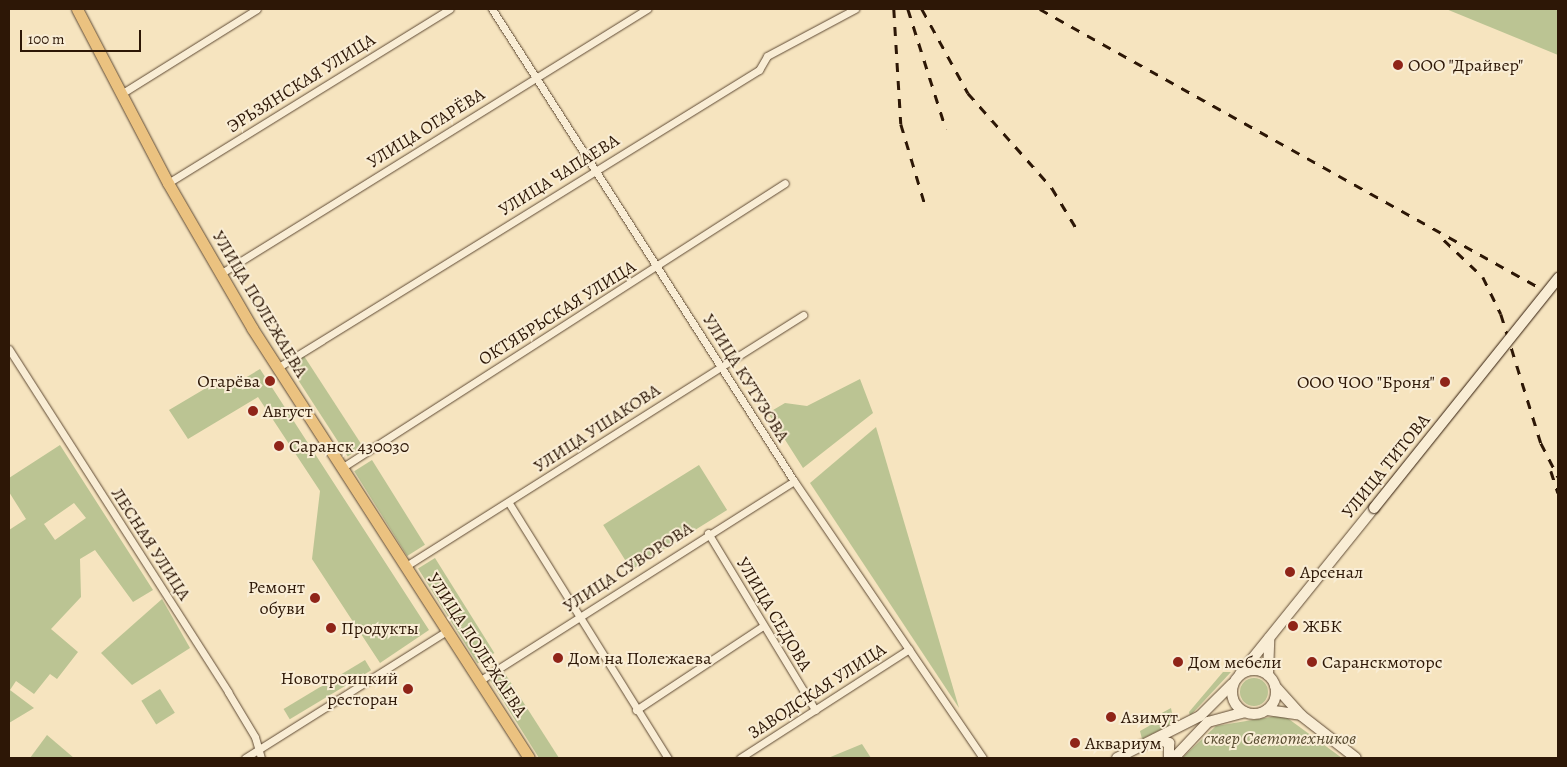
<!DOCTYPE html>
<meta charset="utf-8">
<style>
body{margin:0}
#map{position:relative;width:1567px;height:767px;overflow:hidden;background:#f6e4bf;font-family:Alegreya,serif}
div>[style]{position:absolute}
.green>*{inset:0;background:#bbc493;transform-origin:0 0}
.round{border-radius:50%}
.roads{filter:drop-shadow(0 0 1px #5f4a34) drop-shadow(0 0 1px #5f4a34)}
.minor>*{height:7px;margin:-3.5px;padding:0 3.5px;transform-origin:3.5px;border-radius:3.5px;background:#f9edd5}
.secondary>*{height:10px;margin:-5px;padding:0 5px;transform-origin:5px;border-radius:5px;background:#f9edd5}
.secondary>.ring{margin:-5px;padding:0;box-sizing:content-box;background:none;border:10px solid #f9edd5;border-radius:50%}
.primary>*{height:11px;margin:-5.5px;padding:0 5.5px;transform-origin:5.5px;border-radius:5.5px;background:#ebc280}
.rail>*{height:2.5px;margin-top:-1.25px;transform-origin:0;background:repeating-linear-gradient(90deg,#2d1706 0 9px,transparent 0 18px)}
.bridges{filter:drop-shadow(0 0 1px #2d1706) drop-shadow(0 0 1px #2d1706)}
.secondary-bridge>*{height:10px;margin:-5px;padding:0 5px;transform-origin:5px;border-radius:5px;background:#f9edd5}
.dots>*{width:14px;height:14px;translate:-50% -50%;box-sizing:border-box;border:2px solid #f9edd5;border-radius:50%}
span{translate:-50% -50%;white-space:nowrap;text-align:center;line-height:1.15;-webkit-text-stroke:4px #f9edd5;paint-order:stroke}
.poi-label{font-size:18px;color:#2d1706}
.left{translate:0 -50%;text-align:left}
.right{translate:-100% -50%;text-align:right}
.street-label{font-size:18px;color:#2d1706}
.park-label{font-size:18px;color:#584b30;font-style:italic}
.frame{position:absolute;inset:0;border:10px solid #2d1706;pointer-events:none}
.scale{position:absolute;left:20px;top:30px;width:121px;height:22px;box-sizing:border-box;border:2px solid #2d1706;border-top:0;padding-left:6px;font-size:15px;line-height:18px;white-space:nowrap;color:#2d1706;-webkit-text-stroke:4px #f9edd5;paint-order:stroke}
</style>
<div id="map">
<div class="green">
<i style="clip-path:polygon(1446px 9px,1558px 9px,1558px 55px)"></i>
<i style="left:304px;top:356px;width:108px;height:18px;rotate:57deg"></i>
<i style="clip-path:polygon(260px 369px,429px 630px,380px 663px,312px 559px,320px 491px,258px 397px,188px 439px,169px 410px,223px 378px,230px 387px)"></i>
<i style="clip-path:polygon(860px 379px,873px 413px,803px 468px,768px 413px,785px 403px,807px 406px)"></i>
<i style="clip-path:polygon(876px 427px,959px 708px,810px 483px)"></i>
<i style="clip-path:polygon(evenodd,60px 445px,153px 590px,133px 602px,95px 550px,80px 559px,81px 597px,51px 629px,78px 652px,57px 679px,50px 674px,34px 694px,16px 681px,10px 690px,34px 708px,9px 723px,9px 530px,26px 519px,9px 492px,9px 478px,60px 445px,74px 503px,86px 518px,55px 540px,44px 524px,74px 503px)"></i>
<i style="left:372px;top:460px;width:100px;height:21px;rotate:58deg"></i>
<i style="left:699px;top:465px;width:53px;height:113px;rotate:58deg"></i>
<i style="left:435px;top:558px;width:112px;height:20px;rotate:58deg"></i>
<i style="clip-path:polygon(162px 599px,190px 648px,132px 685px,101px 653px)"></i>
<i style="left:365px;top:660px;width:12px;height:95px;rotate:59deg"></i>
<i style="clip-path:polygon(504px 672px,559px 758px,539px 758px,490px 680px)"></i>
<i style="clip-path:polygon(1223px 672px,1231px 672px,1190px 716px,1189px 712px)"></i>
<i class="round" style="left:1240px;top:678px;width:28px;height:28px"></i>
<i style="left:160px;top:689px;width:28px;height:22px;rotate:58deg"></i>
<i style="clip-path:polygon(1171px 708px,1174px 723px,1142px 739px,1140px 731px,1149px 726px,1147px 721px)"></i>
<i style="clip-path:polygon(1276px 716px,1286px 717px,1342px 758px,1182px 758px,1216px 726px)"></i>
<i style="clip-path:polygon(47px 735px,74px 758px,30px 758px)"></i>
<i style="clip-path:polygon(862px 744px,871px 758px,828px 758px)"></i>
</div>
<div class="roads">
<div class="minor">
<i style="left:492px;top:9px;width:560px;rotate:57.39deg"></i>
<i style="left:794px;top:481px;width:335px;rotate:55.7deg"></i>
<i style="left:121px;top:94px;width:160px;rotate:-32deg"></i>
<i style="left:168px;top:183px;width:331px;rotate:-31.7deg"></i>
<i style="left:220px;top:274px;width:503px;rotate:-31.82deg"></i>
<i style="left:9px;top:349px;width:407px;rotate:57.4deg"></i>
<i style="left:228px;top:692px;width:52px;rotate:59deg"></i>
<i style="left:255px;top:737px;width:22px;rotate:74deg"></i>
<i style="left:277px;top:368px;width:567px;rotate:-31.73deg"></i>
<i style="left:759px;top:70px;width:16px;rotate:-60deg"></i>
<i style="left:767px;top:56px;width:100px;rotate:-28.1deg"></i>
<i style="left:343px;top:467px;width:525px;rotate:-32.72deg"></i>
<i style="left:509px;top:503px;width:301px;rotate:58.1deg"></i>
<i style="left:708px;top:533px;width:207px;rotate:58.8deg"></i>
<i style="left:406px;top:566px;width:470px;rotate:-32.3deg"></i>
<i style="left:479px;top:681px;width:373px;rotate:-32.4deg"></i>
<i style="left:636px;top:710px;width:152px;rotate:-33.5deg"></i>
<i style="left:245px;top:758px;width:240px;rotate:-32.2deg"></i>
<i style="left:740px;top:758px;width:201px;rotate:-32.8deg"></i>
</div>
<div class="secondary">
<i class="ring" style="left:1232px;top:670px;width:34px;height:34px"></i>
<i style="left:1240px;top:674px;width:213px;rotate:-51.1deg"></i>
<i style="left:1268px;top:675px;width:37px;rotate:-88deg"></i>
<i style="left:1275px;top:686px;width:40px;rotate:48deg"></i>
<i style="left:1302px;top:716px;width:68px;rotate:37.9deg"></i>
<i style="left:1267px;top:710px;width:34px;rotate:8deg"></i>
<i style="left:1155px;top:739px;width:15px;rotate:16deg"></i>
<i style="left:1169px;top:743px;width:15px;rotate:90deg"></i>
<i style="left:1117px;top:758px;width:93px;rotate:-26.8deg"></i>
<i style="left:1200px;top:716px;width:45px;rotate:-45deg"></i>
<i style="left:1174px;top:758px;width:50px;rotate:-46.6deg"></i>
<i style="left:1208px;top:722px;width:38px;rotate:-15deg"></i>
</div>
<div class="primary">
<i style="left:77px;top:9px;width:196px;rotate:62.4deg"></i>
<i style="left:168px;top:183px;width:168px;rotate:59.9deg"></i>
<i style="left:252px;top:328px;width:511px;rotate:57.21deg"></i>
</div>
</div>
<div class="rail">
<i style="left:894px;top:9px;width:115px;rotate:86.5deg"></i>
<i style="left:901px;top:124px;width:88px;rotate:73.4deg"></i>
<i style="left:908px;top:9px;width:126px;rotate:72.4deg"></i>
<i style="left:922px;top:9px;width:96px;rotate:61.3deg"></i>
<i style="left:968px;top:93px;width:127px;rotate:48.5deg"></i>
<i style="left:1052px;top:188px;width:50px;rotate:58.8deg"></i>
<i style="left:1040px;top:9px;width:593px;rotate:29.16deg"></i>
<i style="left:1444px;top:240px;width:54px;rotate:43.5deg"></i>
<i style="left:1483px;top:277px;width:41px;rotate:64.1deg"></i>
<i style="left:1501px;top:314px;width:135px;rotate:72.8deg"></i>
<i style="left:1541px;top:443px;width:38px;rotate:63deg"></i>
<i style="left:1551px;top:471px;width:23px;rotate:72deg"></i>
</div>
<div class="bridges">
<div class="secondary-bridge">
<i style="left:1374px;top:508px;width:295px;rotate:-51.3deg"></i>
</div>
</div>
<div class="dots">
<i style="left:1398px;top:65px;background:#8f2418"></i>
<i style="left:270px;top:381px;background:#8f2418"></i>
<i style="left:1445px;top:382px;background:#8f2418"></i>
<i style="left:253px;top:411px;background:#8f2418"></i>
<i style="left:279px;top:446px;background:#8f2418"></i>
<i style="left:1290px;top:572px;background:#8f2418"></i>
<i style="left:315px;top:598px;background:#8f2418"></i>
<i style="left:1293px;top:626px;background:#8f2418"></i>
<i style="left:331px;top:628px;background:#8f2418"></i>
<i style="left:558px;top:658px;background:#8f2418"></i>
<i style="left:1178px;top:662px;background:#8f2418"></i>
<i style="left:1312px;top:662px;background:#8f2418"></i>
<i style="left:408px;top:689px;background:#8f2418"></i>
<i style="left:1111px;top:717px;background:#8f2418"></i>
<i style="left:1075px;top:743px;background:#8f2418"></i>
</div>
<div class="poi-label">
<span class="left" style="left:1408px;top:65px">ООО "Драйвер"</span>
<span class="right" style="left:260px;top:381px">Огарёва</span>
<span class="right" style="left:1435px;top:382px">ООО ЧОО "Броня"</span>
<span class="left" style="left:263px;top:411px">Август</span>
<span class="left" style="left:289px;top:446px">Саранск 430030</span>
<span class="left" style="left:1300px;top:572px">Арсенал</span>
<span class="right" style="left:305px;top:598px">Ремонт<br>обуви</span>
<span class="left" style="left:1303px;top:626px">ЖБК</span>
<span class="left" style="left:341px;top:628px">Продукты</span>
<span class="left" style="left:568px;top:658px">Дом на Полежаева</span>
<span class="left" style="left:1188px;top:662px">Дом мебели</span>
<span class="left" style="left:1322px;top:662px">Саранскмоторс</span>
<span class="right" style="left:398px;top:689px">Новотроицкий<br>ресторан</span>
<span class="left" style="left:1121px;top:717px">Азимут</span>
<span class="left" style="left:1085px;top:743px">Аквариум</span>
</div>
<div class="street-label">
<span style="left:301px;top:83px;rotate:-32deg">ЭРЬЗЯНСКАЯ УЛИЦА</span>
<span style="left:426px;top:128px;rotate:-32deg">УЛИЦА ОГАРЁВА</span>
<span style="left:559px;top:175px;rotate:-32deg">УЛИЦА ЧАПАЕВА</span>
<span style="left:260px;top:304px;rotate:59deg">УЛИЦА ПОЛЕЖАЕВА</span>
<span style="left:557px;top:313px;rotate:-32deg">ОКТЯБРЬСКАЯ УЛИЦА</span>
<span style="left:746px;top:378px;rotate:58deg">УЛИЦА КУТУЗОВА</span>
<span style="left:597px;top:428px;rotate:-33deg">УЛИЦА УШАКОВА</span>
<span style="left:1386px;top:466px;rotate:-51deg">УЛИЦА ТИТОВА</span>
<span style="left:151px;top:544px;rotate:57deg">ЛЕСНАЯ УЛИЦА</span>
<span style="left:628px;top:567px;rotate:-33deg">УЛИЦА СУВОРОВА</span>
<span style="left:774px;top:614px;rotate:59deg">УЛИЦА СЕДОВА</span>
<span style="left:477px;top:645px;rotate:57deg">УЛИЦА ПОЛЕЖАЕВА</span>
<span style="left:817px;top:691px;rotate:-33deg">ЗАВОДСКАЯ УЛИЦА</span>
</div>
<div class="park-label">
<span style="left:1280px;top:738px">сквер Светотехников</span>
</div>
<div class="frame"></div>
<div class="scale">100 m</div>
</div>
